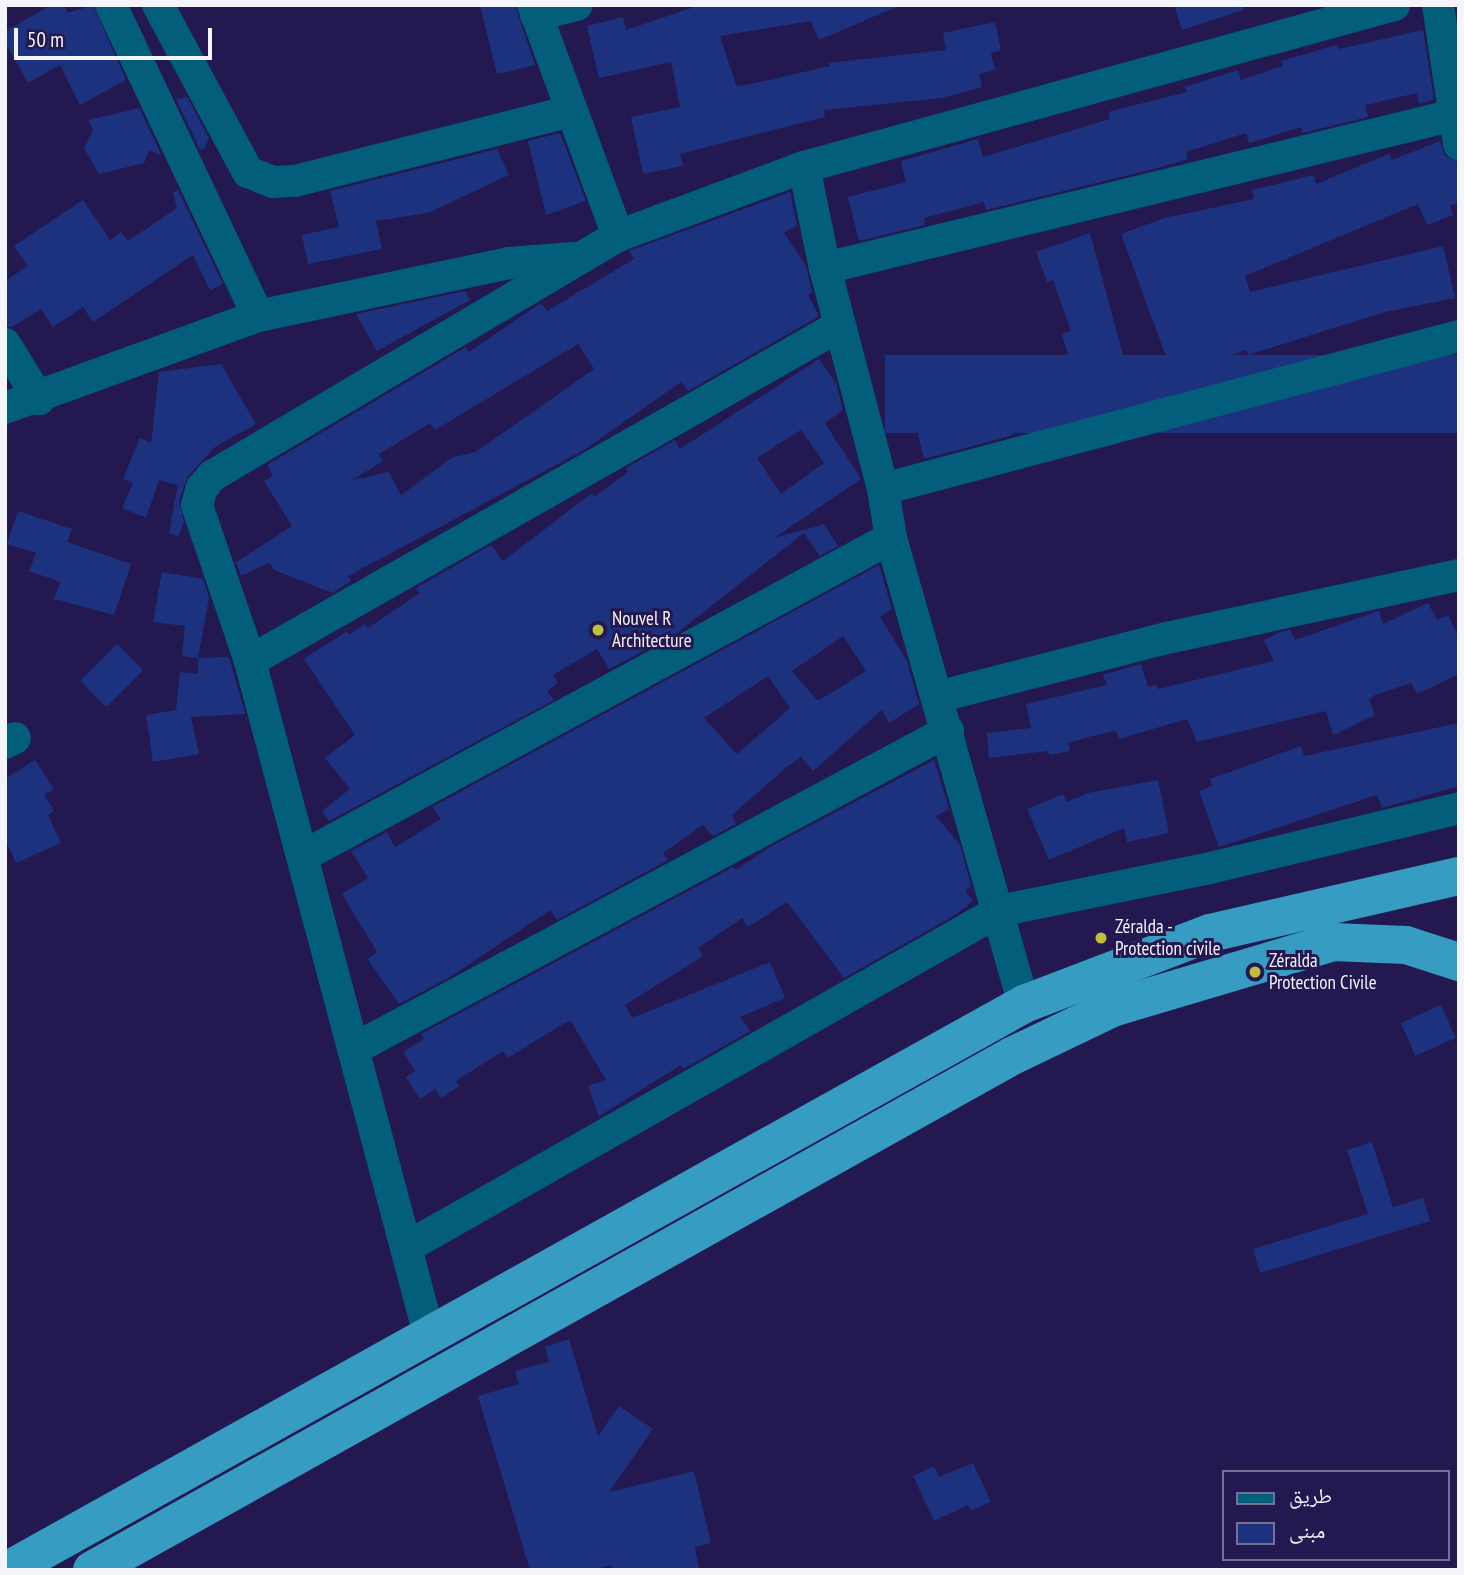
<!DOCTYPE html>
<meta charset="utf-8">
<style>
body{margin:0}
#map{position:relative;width:1464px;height:1575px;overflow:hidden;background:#241850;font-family:"PT Sans Narrow","Noto Naskh Arabic",sans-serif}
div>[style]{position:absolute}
.building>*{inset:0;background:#1c327e;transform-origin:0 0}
.minor>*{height:32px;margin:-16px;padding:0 16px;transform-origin:16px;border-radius:16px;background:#025e7a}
.trunk>*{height:38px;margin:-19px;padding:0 19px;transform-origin:19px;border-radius:19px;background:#369cc1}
.dots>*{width:19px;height:19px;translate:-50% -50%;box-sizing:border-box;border:4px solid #241850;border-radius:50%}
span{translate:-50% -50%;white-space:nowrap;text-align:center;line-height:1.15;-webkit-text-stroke:6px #241850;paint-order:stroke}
.poi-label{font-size:19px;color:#f4f4fb}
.left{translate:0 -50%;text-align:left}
.frame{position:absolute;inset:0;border:7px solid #f4f4fb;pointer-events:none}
.legend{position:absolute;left:1222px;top:1470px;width:228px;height:91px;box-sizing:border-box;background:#241850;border:2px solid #777094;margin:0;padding:9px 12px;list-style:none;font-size:21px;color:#f4f4fb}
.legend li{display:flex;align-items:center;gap:14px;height:35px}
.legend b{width:35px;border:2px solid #777094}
.scale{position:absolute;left:14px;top:28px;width:198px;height:32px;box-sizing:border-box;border:4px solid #f4f4fb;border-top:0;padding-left:9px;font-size:21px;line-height:24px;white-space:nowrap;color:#f4f4fb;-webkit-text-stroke:5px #241850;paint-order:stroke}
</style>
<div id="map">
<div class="building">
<i style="clip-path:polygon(52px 5px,64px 5px,68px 13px,93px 5px,126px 80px,80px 105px,60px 65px,28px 83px,5px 42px,5px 31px)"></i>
<i style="clip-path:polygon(480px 5px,515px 5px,535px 65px,497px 74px)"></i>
<i style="clip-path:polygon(700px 5px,901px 5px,819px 40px,811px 21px,720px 36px,736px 85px,742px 86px,830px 66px,828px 63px,946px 50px,943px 33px,995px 22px,1001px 50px,991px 53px,995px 70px,979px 74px,982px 87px,942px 98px,824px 110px,825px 117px,680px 154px,683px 166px,643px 174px,631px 117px,680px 107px,671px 62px,599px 78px,587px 26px,623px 17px,626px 30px)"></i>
<i style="clip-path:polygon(1174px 5px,1243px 5px,1243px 10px,1182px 30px)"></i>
<i style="clip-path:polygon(1423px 30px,1434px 99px,1419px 104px,1417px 93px,1365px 105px,1368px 117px,1303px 133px,1301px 127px,1249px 143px,1246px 133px,1186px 152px,1188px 159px,1161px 167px,986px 210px,984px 202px,924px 218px,925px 225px,859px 241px,848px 197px,906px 182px,901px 161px,978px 139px,983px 157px,1110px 119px,1108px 112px,1187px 92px,1185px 87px,1238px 70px,1241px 80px,1283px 66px,1281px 61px,1337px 45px,1339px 49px)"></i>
<i style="clip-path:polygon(187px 97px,209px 138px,204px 149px,200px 150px,176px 99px)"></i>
<i style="clip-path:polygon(139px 108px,162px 156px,149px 150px,144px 163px,99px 174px,84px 148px,93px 130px,88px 120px)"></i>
<i style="clip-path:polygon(560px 133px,586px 201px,546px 215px,528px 141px)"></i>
<i style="clip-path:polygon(1440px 141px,1445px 156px,1459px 162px,1459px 202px,1450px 206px,1453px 215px,1427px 225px,1418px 204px,1245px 276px,1250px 292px,1443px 246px,1455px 298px,1385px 312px,1248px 355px,1246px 350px,1178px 374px,1172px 357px,1167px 359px,1121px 234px,1165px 218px,1254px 199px,1252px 190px,1314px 175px,1316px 184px,1389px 154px,1392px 160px)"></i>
<i style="clip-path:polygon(497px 149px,509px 175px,428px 213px,376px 221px,382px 249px,308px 264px,302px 235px,339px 227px,330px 191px)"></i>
<i style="clip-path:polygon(178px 190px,223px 284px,210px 290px,193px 255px,93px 322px,83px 307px,53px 327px,41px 309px,12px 327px,5px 326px,5px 281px,28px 266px,14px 246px,83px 200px,110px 240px,121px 232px,128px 241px,177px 208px,173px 193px)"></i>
<i style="clip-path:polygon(evenodd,790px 192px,797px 225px,784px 233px,806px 266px,812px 292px,808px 295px,819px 316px,688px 391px,681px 382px,584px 450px,348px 576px,351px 581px,332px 593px,274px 570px,269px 563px,241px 576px,236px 562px,292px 526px,264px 481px,273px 476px,267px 465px,466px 347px,469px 352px,541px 303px,547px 311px,634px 259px,629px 251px,790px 192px,578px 344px,594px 369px,476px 452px,453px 457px,401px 495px,389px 472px,352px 480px,383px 461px,379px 454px,430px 423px,435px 430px,578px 344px)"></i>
<i style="clip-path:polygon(1090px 233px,1126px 366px,1075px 380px,1062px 334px,1071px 331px,1053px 280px,1047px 282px,1036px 252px)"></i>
<i style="clip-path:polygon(465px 291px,470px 300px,377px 351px,356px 314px)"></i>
<i style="left:1459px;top:355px;width:78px;height:574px;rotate:90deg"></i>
<i style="clip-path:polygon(evenodd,819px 359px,836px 383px,843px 410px,825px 423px,861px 479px,774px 538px,824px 524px,838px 546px,820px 556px,804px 533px,677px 633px,609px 669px,597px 649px,553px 675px,558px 683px,547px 691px,554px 700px,329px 821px,322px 811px,350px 789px,325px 758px,355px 735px,304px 659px,347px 631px,349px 635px,365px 624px,368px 628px,420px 593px,416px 588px,491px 545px,503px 561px,592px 493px,594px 497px,628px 472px,626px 468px,675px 440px,680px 449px,819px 359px,801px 430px,824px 463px,781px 494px,757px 458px,801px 430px)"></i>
<i style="clip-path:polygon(221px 364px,256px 424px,215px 447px,188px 476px,179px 500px,184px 523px,178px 536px,169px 533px,178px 485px,159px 480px,146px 518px,122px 508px,133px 483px,123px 479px,140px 438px,151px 443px,159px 372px)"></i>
<i style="clip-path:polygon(942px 374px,946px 389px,999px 376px,1013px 435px,924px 459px,906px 382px)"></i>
<i style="clip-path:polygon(18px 511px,72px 529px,67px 542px,131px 564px,114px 615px,54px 599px,60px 582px,29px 571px,36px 553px,7px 544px)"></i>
<i style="clip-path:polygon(evenodd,879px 565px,892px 609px,880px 617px,907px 661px,919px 704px,889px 723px,882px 710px,813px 771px,801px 757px,788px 766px,732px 815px,736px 824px,713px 836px,703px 825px,663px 853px,668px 860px,557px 920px,550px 910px,450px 977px,399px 1004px,367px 959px,377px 952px,342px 894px,368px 878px,351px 851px,387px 832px,395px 847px,441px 819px,432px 807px,879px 565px,843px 636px,866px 671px,818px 701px,792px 671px,843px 636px,879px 565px,768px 676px,790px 708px,737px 754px,704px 718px,768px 676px)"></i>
<i style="clip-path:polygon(162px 572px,203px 579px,209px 598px,198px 658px,229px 657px,245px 714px,191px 717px,199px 754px,153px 762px,146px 715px,176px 710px,180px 672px,198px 674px,198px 658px,182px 656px,185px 626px,153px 622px)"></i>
<i style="clip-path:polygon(1428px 603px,1437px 620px,1448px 615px,1459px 638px,1459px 674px,1417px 694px,1411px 683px,1375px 695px,1369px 699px,1375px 715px,1333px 735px,1326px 711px,1197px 742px,1187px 719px,1119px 739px,1116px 731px,1092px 736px,1068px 743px,1070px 751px,1049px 755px,1048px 751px,989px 758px,987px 733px,1031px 728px,1026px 704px,1107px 685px,1103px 675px,1141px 664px,1148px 687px,1156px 685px,1158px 689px,1274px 661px,1264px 640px,1280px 632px,1290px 630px,1295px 640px,1379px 611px,1383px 624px)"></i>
<i style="left:117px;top:644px;width:37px;height:52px;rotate:45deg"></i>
<i style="clip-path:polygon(1459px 723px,1459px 786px,1382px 808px,1377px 795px,1219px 847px,1199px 791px,1212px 786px,1210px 779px,1301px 746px,1304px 756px)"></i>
<i style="clip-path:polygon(35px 760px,54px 789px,44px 795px,54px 811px,48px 815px,61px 843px,16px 863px,5px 839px,5px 779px)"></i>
<i style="clip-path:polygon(934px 760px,949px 809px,936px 816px,960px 845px,971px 886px,965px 891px,973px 901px,955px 915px,844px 978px,787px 902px,748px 927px,742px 918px,698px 948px,703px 956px,625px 1005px,632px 1018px,770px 962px,785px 998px,740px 1017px,750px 1031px,683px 1069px,681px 1065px,599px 1116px,588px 1086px,606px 1080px,570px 1020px,507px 1058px,503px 1051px,456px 1081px,459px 1086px,441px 1098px,435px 1089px,420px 1099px,406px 1077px,415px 1071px,403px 1052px,424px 1039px,421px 1034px,733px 867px,736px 870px,770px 847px)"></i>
<i style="clip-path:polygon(1158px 780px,1169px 833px,1127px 842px,1124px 828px,1049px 860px,1027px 809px,1063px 794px,1067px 802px,1088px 793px)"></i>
<i style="left:1441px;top:1005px;width:36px;height:44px;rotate:66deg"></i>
<i style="clip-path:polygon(1372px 1142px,1393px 1207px,1423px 1198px,1430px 1221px,1260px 1273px,1253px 1249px,1368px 1214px,1347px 1150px)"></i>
<i style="clip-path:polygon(569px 1339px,598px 1436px,619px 1406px,653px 1429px,609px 1492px,694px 1471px,711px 1543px,695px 1547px,699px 1570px,613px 1570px,611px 1565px,592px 1570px,530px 1570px,478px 1396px,519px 1384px,515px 1371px,549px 1362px,545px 1347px)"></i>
<i style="clip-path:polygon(973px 1463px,991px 1502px,971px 1511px,968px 1505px,934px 1521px,913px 1476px,934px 1466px,939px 1477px)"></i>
</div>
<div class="minor">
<i style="left:111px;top:5px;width:344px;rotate:64.7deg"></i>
<i style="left:158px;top:5px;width:190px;rotate:61.7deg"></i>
<i style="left:248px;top:172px;width:27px;rotate:22deg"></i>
<i style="left:273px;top:182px;width:22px;rotate:-3deg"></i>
<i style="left:295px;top:181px;width:285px;rotate:-14.2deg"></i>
<i style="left:533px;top:5px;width:246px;rotate:69.8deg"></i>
<i style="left:1438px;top:5px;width:141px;rotate:81.4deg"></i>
<i style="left:536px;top:15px;width:42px;rotate:-13.7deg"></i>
<i style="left:804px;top:167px;width:103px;rotate:78.3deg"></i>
<i style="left:825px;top:268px;width:228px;rotate:75.3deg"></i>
<i style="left:883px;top:489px;width:50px;rotate:80.7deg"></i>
<i style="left:891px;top:538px;width:485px;rotate:74.1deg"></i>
<i style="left:825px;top:268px;width:647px;rotate:-13.67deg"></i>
<i style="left:5px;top:344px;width:65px;rotate:58.3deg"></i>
<i style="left:5px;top:408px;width:269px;rotate:-20deg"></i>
<i style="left:258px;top:316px;width:257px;rotate:-11.9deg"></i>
<i style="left:509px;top:263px;width:64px;rotate:-4.5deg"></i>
<i style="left:883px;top:489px;width:596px;rotate:-14.88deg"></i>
<i style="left:250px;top:661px;width:678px;rotate:-29.63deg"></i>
<i style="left:937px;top:697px;width:237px;rotate:-14.4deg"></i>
<i style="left:1167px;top:638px;width:299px;rotate:-12.2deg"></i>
<i style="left:5px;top:743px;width:11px;rotate:-27deg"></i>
<i style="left:303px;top:856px;width:668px;rotate:-28.41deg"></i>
<i style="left:354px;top:1049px;width:674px;rotate:-28.16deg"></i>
<i style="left:407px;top:1247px;width:681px;rotate:-29.58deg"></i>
<i style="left:999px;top:911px;width:215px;rotate:-11.5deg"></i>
<i style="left:1210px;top:868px;width:256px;rotate:-13.5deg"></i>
<i style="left:430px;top:1338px;width:701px;rotate:-104.89deg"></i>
<i style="left:250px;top:661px;width:165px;rotate:-108.8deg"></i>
<i style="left:197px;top:505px;width:18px;rotate:-74deg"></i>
<i style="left:202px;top:488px;width:16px;rotate:-50deg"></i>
<i style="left:212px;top:476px;width:472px;rotate:-30.6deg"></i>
<i style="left:618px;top:236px;width:198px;rotate:-20.4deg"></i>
<i style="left:804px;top:167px;width:612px;rotate:-15.35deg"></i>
</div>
<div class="trunk">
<i style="left:8px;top:1570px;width:1163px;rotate:-29.12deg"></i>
<i style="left:1024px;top:1004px;width:199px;rotate:-20.9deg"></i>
<i style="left:1210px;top:933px;width:255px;rotate:-12.9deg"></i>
<i style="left:92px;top:1570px;width:1054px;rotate:-29.19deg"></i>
<i style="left:1012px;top:1056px;width:111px;rotate:-25.6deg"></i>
<i style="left:1112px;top:1008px;width:231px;rotate:-16.6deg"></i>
<i style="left:1333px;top:942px;width:73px;rotate:2.4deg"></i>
<i style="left:1406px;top:945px;width:56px;rotate:17.8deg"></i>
</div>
<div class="dots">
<i style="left:598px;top:630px;background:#c2bd3f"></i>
<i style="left:1101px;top:938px;background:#c2bd3f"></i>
<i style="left:1255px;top:972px;background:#c2bd3f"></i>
</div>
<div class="poi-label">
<span class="left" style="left:612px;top:630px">Nouvel R<br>Architecture</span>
<span class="left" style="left:1115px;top:938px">Zéralda -<br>Protection civile</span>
<span class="left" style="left:1269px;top:972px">Zéralda<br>Protection Civile</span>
</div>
<div class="frame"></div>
<ul class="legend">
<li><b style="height:9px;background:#025e7a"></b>طريق</li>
<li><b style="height:19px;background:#1c327e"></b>مبنى</li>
</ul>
<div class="scale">50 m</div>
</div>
